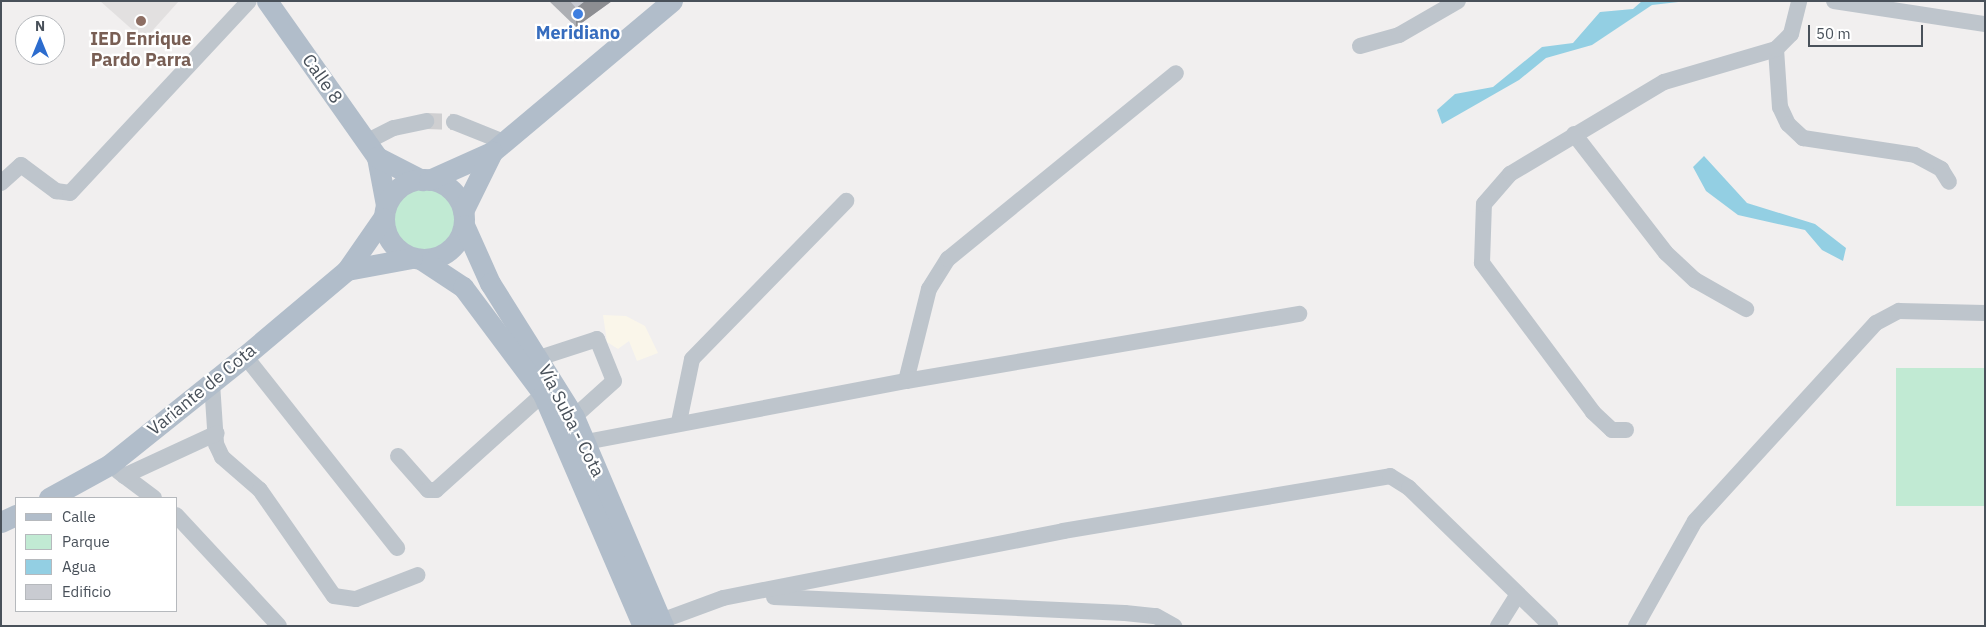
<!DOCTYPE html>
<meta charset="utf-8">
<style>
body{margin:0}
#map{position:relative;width:1986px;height:627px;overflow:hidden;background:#f1efef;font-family:"IBM Plex Sans",sans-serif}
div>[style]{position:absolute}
.commercial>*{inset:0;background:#faf6ea}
.education>*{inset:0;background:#e2e0e0}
.green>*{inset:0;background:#c1ead3;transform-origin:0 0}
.round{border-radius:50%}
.water>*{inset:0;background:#93cfe3}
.minor-tunnel>*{height:16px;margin-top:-8px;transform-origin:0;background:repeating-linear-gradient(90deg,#cfcfd1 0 16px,transparent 0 24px)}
.minor>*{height:16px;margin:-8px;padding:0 8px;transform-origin:8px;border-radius:8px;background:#bec5cc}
.major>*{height:21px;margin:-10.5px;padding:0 10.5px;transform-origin:10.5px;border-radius:10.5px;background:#b1bdca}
.major>.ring{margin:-10.5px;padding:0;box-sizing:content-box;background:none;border:21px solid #b1bdca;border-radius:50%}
.wall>*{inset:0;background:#adafb4}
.shaded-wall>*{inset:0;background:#8d8e92}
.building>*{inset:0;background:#c9cbd1}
.dots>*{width:14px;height:14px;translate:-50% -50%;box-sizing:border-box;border:2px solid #fff;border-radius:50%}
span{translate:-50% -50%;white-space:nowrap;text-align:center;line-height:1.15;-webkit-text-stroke:4.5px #fff;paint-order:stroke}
.shop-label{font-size:18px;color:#366cbe;font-weight:700}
.education-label{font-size:18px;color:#785e54;font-weight:700}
.street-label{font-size:18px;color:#49515a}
.frame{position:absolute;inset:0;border:2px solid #49515a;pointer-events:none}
.legend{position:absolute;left:15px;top:497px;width:162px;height:115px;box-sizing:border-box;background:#fff;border:1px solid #b6b9bd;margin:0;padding:6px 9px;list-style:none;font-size:15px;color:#49515a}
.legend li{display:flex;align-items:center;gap:10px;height:25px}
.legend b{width:25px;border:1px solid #b6b9bd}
.north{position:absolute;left:15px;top:15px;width:50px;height:50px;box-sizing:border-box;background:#fff;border:1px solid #b6b9bd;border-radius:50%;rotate:0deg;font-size:14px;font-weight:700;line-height:20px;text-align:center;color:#49515a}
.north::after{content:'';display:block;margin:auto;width:18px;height:22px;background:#2c6cce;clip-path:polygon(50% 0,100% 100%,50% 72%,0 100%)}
.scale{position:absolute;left:1808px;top:25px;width:115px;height:22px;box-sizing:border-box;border:2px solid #49515a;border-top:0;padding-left:6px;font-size:15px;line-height:18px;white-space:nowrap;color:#49515a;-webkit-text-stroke:4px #fff;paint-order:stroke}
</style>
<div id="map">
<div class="commercial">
<i style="clip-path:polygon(603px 315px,626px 316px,645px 326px,658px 353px,637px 361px,629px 341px,618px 349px,607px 342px)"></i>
</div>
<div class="education">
<i style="clip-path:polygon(100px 1px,179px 1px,144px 40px)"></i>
</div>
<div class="green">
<i class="round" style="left:390px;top:186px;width:68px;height:68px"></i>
<i style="left:1985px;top:368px;width:138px;height:89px;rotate:90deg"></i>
</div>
<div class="water">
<i style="clip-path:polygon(1642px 1px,1687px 1px,1652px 5px,1592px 45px,1546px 58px,1519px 80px,1442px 124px,1437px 110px,1455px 94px,1493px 87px,1542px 47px,1573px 43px,1600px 12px,1633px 9px)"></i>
<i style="clip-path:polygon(1704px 156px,1747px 203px,1815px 224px,1846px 248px,1843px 261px,1822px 250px,1805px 230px,1738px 215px,1706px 191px,1693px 167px)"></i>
</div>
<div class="minor-tunnel">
<i style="left:426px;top:121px;width:28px;rotate:2deg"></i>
</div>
<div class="minor">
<i style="left:1834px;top:1px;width:153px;rotate:8.7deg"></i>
<i style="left:1360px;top:46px;width:41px;rotate:-15.8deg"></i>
<i style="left:1399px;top:35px;width:68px;rotate:-30deg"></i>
<i style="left:1776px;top:49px;width:58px;rotate:86.1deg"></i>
<i style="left:1780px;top:107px;width:19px;rotate:65deg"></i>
<i style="left:1788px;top:124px;width:21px;rotate:43deg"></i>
<i style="left:1803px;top:138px;width:113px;rotate:8.6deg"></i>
<i style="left:1915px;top:155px;width:30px;rotate:28deg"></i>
<i style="left:1941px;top:169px;width:15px;rotate:58deg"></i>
<i style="left:454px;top:122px;width:54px;rotate:21.8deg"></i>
<i style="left:1574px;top:134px;width:150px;rotate:52.3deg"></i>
<i style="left:1666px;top:253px;width:40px;rotate:43deg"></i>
<i style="left:1695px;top:280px;width:59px;rotate:29.6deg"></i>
<i style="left:366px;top:142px;width:31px;rotate:-27deg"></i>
<i style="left:394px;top:128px;width:33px;rotate:-12deg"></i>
<i style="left:1px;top:183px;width:27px;rotate:-42deg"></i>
<i style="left:21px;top:165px;width:44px;rotate:36.6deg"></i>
<i style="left:56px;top:191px;width:14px;rotate:8deg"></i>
<i style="left:70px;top:193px;width:262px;rotate:-47deg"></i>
<i style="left:245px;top:356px;width:245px;rotate:51.6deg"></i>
<i style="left:539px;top:358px;width:61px;rotate:-18.1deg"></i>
<i style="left:597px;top:339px;width:45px;rotate:68deg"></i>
<i style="left:614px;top:381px;width:54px;rotate:138deg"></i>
<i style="left:906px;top:381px;width:95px;rotate:-76deg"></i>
<i style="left:929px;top:289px;width:36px;rotate:-58deg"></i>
<i style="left:948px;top:259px;width:294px;rotate:-39.2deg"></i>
<i style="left:212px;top:383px;width:61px;rotate:86.2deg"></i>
<i style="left:216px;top:444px;width:14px;rotate:65deg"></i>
<i style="left:222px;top:457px;width:50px;rotate:41deg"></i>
<i style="left:260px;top:490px;width:129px;rotate:55.1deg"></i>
<i style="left:334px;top:596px;width:22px;rotate:8deg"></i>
<i style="left:356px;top:599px;width:66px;rotate:-21.2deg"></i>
<i style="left:679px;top:422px;width:64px;rotate:-78.3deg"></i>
<i style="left:692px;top:359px;width:221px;rotate:-45.7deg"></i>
<i style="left:1626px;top:430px;width:14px;rotate:180deg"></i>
<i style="left:1612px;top:430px;width:26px;rotate:-137deg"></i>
<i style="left:1593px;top:412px;width:186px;rotate:-126.7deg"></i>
<i style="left:1482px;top:263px;width:59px;rotate:-88.1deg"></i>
<i style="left:1484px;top:204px;width:40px;rotate:-49deg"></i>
<i style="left:1510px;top:174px;width:179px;rotate:-30.9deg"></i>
<i style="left:1664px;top:82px;width:117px;rotate:-16.4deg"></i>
<i style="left:1776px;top:49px;width:21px;rotate:-45deg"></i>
<i style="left:1791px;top:34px;width:34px;rotate:-76deg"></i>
<i style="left:586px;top:442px;width:326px;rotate:-10.8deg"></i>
<i style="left:906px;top:381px;width:399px;rotate:-9.7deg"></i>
<i style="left:398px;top:456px;width:45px;rotate:48.6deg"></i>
<i style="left:428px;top:490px;width:8px"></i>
<i style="left:436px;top:490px;width:144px;rotate:-41.9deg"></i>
<i style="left:118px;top:471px;width:45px;rotate:36.9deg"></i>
<i style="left:124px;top:476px;width:102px;rotate:-24.8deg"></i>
<i style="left:176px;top:515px;width:151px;rotate:47.1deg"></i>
<i style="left:774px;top:597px;width:351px;rotate:2.6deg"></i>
<i style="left:1125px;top:613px;width:31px;rotate:6deg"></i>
<i style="left:1156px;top:616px;width:21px;rotate:29deg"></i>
<i style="left:650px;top:625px;width:78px;rotate:-20.3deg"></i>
<i style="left:723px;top:598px;width:347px;rotate:-11.1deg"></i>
<i style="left:1063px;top:531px;width:332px;rotate:-9.5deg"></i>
<i style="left:1390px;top:476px;width:22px;rotate:32deg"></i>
<i style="left:1409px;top:488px;width:197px;rotate:44.2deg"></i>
<i style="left:1498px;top:626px;width:36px;rotate:-58deg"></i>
<i style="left:1636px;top:626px;width:120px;rotate:-60.7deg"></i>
<i style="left:1695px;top:521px;width:268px;rotate:-47.6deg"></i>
<i style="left:1876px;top:323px;width:26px;rotate:-28deg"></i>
<i style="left:1899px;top:311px;width:86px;rotate:1.3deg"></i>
</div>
<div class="major">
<i style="left:267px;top:1px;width:191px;rotate:54.8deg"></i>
<i style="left:377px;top:157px;width:49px;rotate:79.4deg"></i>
<i style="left:377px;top:157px;width:51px;rotate:27.1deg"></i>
<i class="ring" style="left:384px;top:179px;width:59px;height:59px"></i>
<i style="left:429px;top:180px;width:69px;rotate:-24deg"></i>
<i style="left:492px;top:152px;width:235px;rotate:-40deg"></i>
<i style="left:463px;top:211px;width:66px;rotate:-63.8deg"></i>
<i style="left:464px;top:225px;width:64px;rotate:65.9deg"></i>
<i style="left:490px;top:283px;width:158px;rotate:57.9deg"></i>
<i style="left:574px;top:417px;width:227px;rotate:66.9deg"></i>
<i style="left:422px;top:260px;width:49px;rotate:33.4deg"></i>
<i style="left:463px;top:287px;width:134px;rotate:53.2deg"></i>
<i style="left:543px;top:394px;width:253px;rotate:66.7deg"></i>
<i style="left:347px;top:270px;width:66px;rotate:-10.5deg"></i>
<i style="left:49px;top:498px;width:68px;rotate:-28.8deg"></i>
<i style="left:109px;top:465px;width:174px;rotate:-38.7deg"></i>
<i style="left:245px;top:356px;width:133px;rotate:-40.1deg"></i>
<i style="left:347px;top:270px;width:63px;rotate:-55.3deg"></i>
<i style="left:1px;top:522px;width:17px;rotate:-25deg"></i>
</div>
<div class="wall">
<i style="clip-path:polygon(549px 1px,612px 1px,576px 27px)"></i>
</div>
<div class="shaded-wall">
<i style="clip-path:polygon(585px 1px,612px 1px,576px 27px,576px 8px)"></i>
</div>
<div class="building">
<i style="clip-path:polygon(570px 1px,585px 1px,576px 8px)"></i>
</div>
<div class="dots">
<i style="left:578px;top:14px;background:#3f7fe0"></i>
<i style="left:141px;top:21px;background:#8d6e63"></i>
</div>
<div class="shop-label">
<span style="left:578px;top:33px">Meridiano</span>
</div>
<div class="education-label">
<span style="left:141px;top:50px">IED Enrique<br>Pardo Parra</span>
</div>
<div class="street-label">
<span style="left:322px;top:79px;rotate:55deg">Calle 8</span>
<span style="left:202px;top:390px;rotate:-39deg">Variante de Cota</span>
<span style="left:571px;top:421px;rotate:63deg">Vía Suba - Cota</span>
</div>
<div class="frame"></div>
<ul class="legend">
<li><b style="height:6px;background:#b1bdca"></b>Calle</li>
<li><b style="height:14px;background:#c1ead3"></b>Parque</li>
<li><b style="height:14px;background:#93cfe3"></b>Agua</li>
<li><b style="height:14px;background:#c9cbd1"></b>Edificio</li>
</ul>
<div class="north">N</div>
<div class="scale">50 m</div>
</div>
